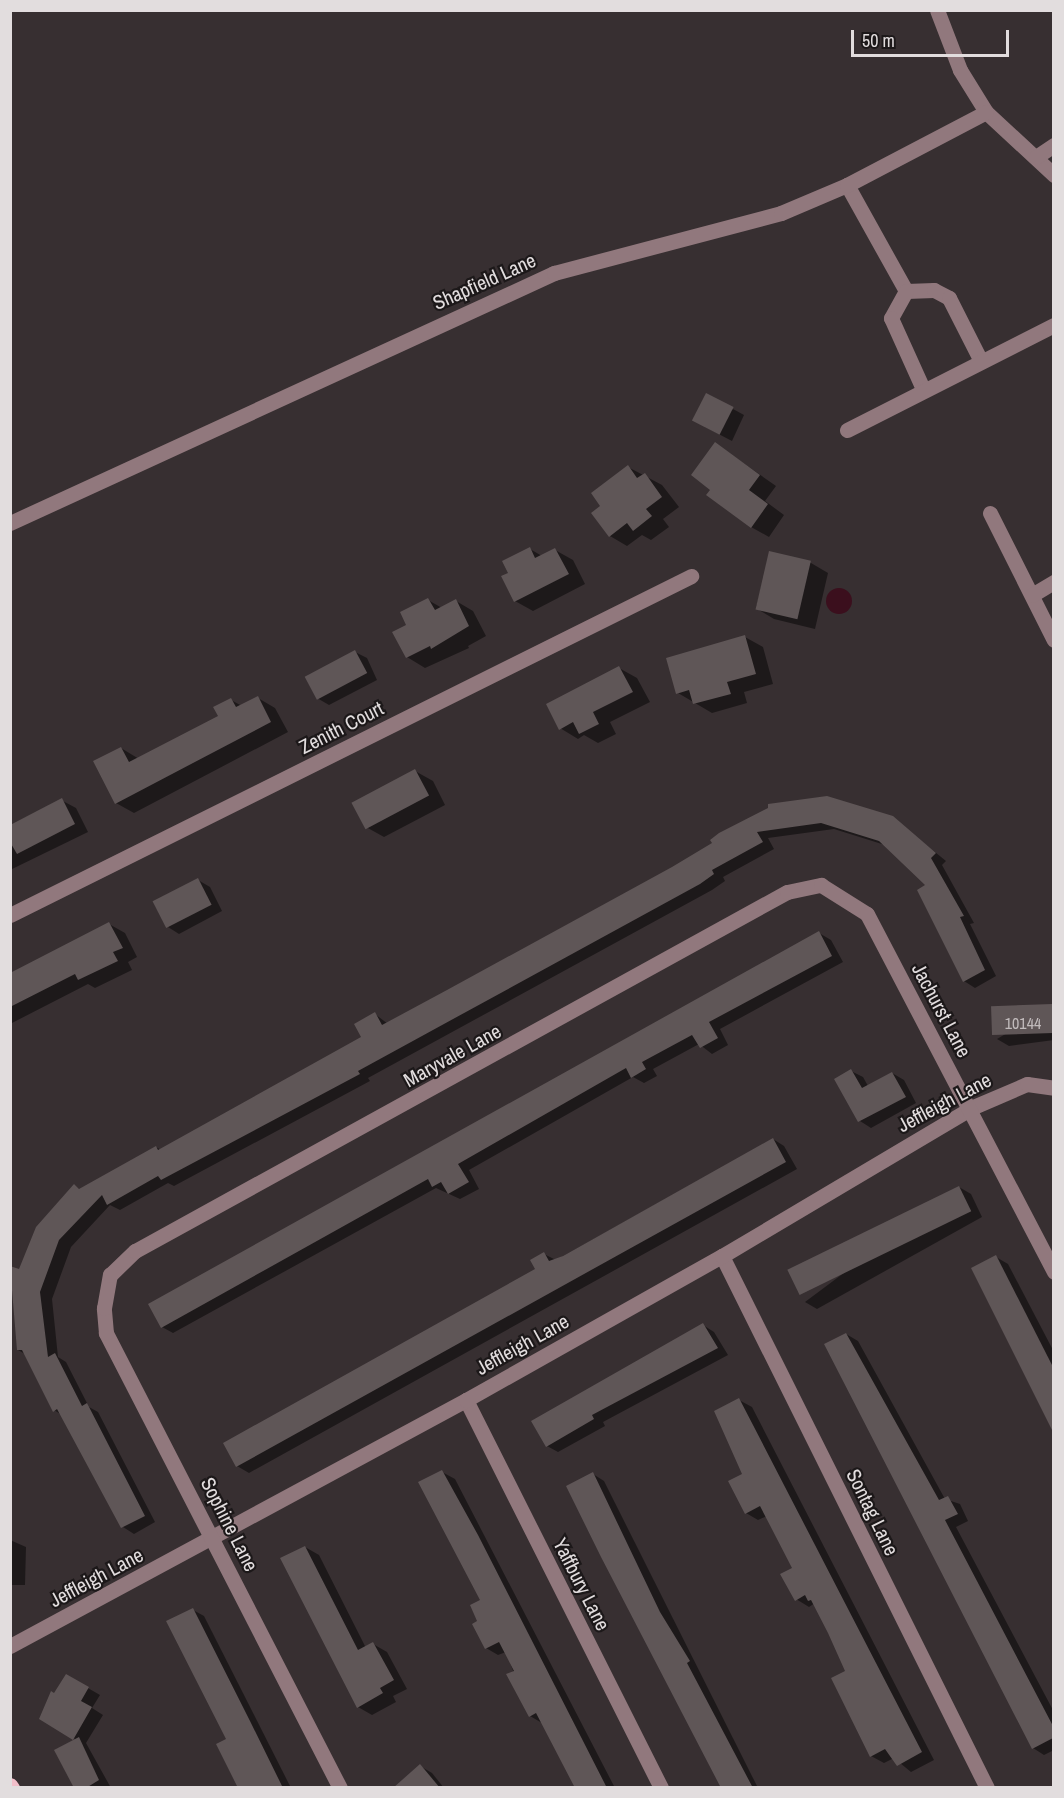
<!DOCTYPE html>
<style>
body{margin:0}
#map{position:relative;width:1064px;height:1798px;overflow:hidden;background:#372f31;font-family:"Archivo Narrow",sans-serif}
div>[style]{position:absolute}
.water>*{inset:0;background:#3b0f1d}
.round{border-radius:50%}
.shadow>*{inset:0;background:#0007}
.building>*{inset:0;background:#5f5657;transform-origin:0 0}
.minor>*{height:15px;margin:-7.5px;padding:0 7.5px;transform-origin:7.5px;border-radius:7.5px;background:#91787d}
.major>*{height:15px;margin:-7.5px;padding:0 7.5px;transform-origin:7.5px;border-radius:7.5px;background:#f1bec9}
span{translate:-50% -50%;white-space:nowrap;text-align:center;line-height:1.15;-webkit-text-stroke:4.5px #1c1819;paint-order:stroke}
.number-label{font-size:16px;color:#c1bbbc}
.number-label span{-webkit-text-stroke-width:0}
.street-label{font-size:20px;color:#e2ddde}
.frame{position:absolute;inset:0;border:12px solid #e2ddde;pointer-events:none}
.scale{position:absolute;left:851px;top:30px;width:158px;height:27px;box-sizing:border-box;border:3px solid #e2ddde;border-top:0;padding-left:8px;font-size:18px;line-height:21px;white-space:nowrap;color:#e2ddde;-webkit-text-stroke:4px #1c1819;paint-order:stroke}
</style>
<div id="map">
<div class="water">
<i class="round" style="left:826px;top:588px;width:26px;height:26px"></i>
</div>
<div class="shadow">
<i style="clip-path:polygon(733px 409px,744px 415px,732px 441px,705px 427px)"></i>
<i style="clip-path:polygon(716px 444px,776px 486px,765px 501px,784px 515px,769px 537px,751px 527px,712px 489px)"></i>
<i style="clip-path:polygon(628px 467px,662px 485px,679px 507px,663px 519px,669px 527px,651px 540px,642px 535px,627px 546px,610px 536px,602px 506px)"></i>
<i style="clip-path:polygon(530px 549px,542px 556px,555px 550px,573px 560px,585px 584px,533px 611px,515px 601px)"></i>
<i style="clip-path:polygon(770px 553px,811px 563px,828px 573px,815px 629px,774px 619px,756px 608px)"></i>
<i style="clip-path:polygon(428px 600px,442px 608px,456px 601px,473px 611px,486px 636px,468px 646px,469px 648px,425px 668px,407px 657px,408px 625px)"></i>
<i style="clip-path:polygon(745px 637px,763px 647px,773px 684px,744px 692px,747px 703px,712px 713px,678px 693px)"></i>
<i style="clip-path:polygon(355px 652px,367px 658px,377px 680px,329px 705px,317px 698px)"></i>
<i style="clip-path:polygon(619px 668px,637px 678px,650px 702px,610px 722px,616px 734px,598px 743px,584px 735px,578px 739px,560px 728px)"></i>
<i style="clip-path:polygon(258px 698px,275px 708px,288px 732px,134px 813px,116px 803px,121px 748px,139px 759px,220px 717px,231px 700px,242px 706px)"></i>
<i style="clip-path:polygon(415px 771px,433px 781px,445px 805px,384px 837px,366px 827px)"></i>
<i style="clip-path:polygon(827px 798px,893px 818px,946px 861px,942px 865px,974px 923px,970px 924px,996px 976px,975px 988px,964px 981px,928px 886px,885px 845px,834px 829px,768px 838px,774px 849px,723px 877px,725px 881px,712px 890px,368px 1078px,370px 1081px,174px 1186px,168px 1183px,120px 1210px,110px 1205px,71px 1247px,52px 1299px,58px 1357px,66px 1362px,89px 1407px,98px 1412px,155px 1522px,134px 1534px,123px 1527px,62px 1415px,54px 1410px,25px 1354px,18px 1350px,20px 1271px,74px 1186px,80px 1190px,156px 1147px,161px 1150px,363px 1038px,375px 1014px,388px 1024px,673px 868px)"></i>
<i style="clip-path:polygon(61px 800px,76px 808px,88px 832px,10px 870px,10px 825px)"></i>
<i style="clip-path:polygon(198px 880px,210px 887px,222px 911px,179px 934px,168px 927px)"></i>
<i style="clip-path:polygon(109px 924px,125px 933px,137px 957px,128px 962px,132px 970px,95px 988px,88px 984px,10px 1024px,10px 977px)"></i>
<i style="clip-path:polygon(819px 933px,831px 940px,843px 962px,720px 1029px,728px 1045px,712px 1054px,699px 1044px,653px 1069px,657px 1076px,644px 1083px,633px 1077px,469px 1170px,479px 1189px,460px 1199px,436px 1188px,173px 1333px,162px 1327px)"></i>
<i style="clip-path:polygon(1052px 1006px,1054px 1040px,1009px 1046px,997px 1039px)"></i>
<i style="clip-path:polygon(851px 1071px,863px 1077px,868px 1086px,892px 1073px,904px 1080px,916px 1103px,871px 1128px,860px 1121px,836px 1079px)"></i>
<i style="clip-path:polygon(773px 1139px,784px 1146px,797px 1169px,249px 1473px,237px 1466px,537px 1270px,544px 1254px,556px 1260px)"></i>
<i style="clip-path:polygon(959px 1187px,971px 1194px,982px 1217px,817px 1309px,805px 1302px)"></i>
<i style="clip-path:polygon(996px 1257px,1008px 1264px,1054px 1352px,1054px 1427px,974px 1269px)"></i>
<i style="clip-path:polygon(703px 1325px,714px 1332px,728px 1355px,603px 1422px,605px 1426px,558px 1452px,547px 1446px)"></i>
<i style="clip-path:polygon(846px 1334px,858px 1341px,945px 1499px,960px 1504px,968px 1521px,956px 1527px,1054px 1712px,1054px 1750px,1044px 1755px,1033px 1748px)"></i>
<i style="clip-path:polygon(739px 1400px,752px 1407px,934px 1760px,911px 1772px,894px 1758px,884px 1763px,871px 1756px,847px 1671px,815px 1603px,809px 1607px,796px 1599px,794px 1568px,767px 1516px,758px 1520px,746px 1513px)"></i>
<i style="clip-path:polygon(442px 1472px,455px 1479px,615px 1788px,577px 1788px,542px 1723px,530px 1716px,506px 1652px,498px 1655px,486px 1648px,480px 1622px,482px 1601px)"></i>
<i style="clip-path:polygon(593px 1474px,604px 1481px,758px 1788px,723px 1788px)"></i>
<i style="clip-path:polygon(10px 1540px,26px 1547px,25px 1585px,10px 1585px)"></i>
<i style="clip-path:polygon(305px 1547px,319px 1555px,366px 1648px,373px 1644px,387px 1652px,407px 1689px,393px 1696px,396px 1702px,372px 1715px,358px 1707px)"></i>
<i style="clip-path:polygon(193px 1610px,204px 1616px,291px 1788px,241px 1788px)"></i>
<i style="clip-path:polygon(67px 1676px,100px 1695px,92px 1708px,103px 1715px,86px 1743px,111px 1788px,75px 1788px,77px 1740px,40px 1719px)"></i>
<i style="clip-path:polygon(420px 1766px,432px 1773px,444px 1788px,403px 1788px)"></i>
</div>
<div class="building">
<i style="left:706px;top:393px;width:31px;height:31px;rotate:27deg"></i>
<i style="clip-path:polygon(715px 442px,760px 475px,749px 490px,768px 504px,751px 528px,706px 495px,710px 490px,691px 475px)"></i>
<i style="clip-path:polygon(628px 465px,637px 478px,645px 473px,662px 497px,646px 509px,652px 516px,633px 531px,627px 523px,609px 537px,591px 513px,600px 506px,591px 493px)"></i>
<i style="clip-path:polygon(530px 547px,535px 558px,555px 548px,569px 574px,514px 602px,501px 576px,508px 573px,502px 561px)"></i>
<i style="left:769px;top:551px;width:43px;height:60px;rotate:13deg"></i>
<i style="clip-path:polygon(428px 598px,435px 610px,456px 599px,469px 626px,431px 649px,430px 646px,406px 658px,392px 632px,406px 625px,400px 612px)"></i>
<i style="clip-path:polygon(745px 635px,756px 674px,727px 682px,731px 694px,693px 704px,689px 690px,676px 694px,666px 658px)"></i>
<i style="left:355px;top:650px;width:26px;height:57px;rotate:62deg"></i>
<i style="clip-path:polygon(619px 666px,633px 692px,593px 712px,599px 724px,579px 734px,573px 722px,559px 730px,546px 704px)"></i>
<i style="clip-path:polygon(258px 696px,271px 722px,115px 804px,93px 761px,121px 747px,129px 762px,218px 716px,213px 707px,231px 698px,236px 707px)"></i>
<i style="left:415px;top:769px;width:30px;height:72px;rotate:62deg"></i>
<i style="clip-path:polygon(827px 796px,893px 816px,936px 853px,931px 858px,964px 916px,960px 917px,985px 970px,963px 982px,917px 890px,925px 885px,879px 841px,821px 823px,757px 832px,763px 842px,712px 870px,714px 874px,700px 884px,358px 1071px,360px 1074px,161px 1180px,158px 1176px,107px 1205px,102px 1195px,59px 1240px,40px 1292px,48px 1357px,55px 1353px,82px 1406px,87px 1403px,145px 1516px,121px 1528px,57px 1409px,53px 1412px,22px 1350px,17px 1350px,10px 1266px,19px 1269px,36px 1227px,74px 1184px,79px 1189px,156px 1146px,158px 1150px,361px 1037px,354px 1024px,375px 1012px,382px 1025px,447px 990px,672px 867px,712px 843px,710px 840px,719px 833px,768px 808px,768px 804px)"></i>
<i style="clip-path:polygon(62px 798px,75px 824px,17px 854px,10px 842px,10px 825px)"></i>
<i style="left:198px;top:878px;width:30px;height:51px;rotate:63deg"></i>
<i style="clip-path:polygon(109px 922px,123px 948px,113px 952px,118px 961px,78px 980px,75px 974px,10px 1007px,10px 973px)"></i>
<i style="clip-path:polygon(819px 931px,832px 956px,709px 1022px,718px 1038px,700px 1048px,692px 1035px,642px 1062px,646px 1069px,631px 1078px,626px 1068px,458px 1164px,469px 1182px,448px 1194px,441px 1182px,432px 1187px,428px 1179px,161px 1328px,148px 1304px)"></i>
<i style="left:1052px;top:1004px;width:29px;height:61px;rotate:88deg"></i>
<i style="clip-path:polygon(851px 1069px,862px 1088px,892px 1072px,906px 1097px,858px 1122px,834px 1079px)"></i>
<i style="clip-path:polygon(773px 1138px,786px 1162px,236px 1467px,223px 1443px,535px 1269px,530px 1260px,544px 1252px,549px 1261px,563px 1256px)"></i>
<i style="left:959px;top:1186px;width:28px;height:191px;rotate:64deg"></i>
<i style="clip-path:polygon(996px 1255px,1053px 1367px,1053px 1432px,971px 1268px)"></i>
<i style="clip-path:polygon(703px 1323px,718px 1348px,592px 1415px,594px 1419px,546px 1447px,531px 1421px)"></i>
<i style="clip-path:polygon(846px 1333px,939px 1500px,948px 1496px,958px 1514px,945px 1520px,1053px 1726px,1053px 1738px,1032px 1749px,824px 1344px)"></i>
<i style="clip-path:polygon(739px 1398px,922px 1752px,897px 1766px,885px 1749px,870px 1757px,831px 1678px,845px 1671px,828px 1633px,811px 1600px,808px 1601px,805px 1595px,795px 1601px,780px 1574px,792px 1568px,760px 1506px,745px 1514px,728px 1481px,742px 1474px,714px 1411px)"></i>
<i style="clip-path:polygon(442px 1470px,478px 1535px,607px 1788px,575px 1788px,536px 1713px,529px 1717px,506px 1674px,514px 1671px,499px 1642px,485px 1649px,472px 1624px,477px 1621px,470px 1605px,480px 1600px,418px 1482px)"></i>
<i style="clip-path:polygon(593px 1472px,660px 1612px,690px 1661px,687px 1663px,753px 1788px,721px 1788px,601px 1557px,566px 1486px)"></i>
<i style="clip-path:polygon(305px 1546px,358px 1650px,373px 1642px,394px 1680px,380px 1688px,383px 1693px,357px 1708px,280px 1558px)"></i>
<i style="clip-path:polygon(193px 1608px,250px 1721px,283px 1788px,238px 1788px,216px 1744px,226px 1739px,166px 1621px)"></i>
<i style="clip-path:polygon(66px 1674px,89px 1687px,81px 1701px,92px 1707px,73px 1740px,39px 1719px,51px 1691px,54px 1693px)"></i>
<i style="clip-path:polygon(79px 1737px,99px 1780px,86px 1788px,74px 1788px,54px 1750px)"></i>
<i style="clip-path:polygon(420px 1764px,440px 1788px,393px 1788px)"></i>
</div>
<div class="minor">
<i style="left:937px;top:10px;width:64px;rotate:69deg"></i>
<i style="left:960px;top:70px;width:49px;rotate:58.2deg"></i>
<i style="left:986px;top:112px;width:93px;rotate:42.8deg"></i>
<i style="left:1036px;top:157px;width:22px;rotate:-34deg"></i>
<i style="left:847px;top:185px;width:121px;rotate:60.9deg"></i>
<i style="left:906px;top:291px;width:28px;rotate:-2deg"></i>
<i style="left:934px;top:290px;width:17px;rotate:28deg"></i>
<i style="left:949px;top:298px;width:71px;rotate:63.1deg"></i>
<i style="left:906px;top:291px;width:31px;rotate:119deg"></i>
<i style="left:891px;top:318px;width:78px;rotate:65.7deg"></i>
<i style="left:847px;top:430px;width:232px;rotate:-26.9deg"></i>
<i style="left:990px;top:513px;width:142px;rotate:63.3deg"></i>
<i style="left:10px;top:523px;width:599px;rotate:-24.68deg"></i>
<i style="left:554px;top:273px;width:235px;rotate:-14.8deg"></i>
<i style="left:781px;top:213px;width:72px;rotate:-23deg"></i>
<i style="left:847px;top:185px;width:157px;rotate:-27.7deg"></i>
<i style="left:1032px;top:595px;width:26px;rotate:-31deg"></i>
<i style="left:10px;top:915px;width:761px;rotate:-26.46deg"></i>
<i style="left:722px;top:1256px;width:594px;rotate:63.52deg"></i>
<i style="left:466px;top:1400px;width:434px;rotate:63.3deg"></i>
<i style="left:10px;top:1646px;width:518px;rotate:-28.35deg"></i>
<i style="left:466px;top:1400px;width:294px;rotate:-29.4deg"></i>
<i style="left:722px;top:1256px;width:290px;rotate:-30.7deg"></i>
<i style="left:971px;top:1108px;width:61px;rotate:-23.2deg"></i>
<i style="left:1027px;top:1084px;width:27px;rotate:8deg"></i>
<i style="left:340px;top:1788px;width:512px;rotate:-117.22deg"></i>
<i style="left:106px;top:1333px;width:25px;rotate:-95deg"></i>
<i style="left:104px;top:1308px;width:34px;rotate:-80deg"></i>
<i style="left:110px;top:1275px;width:35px;rotate:-44deg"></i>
<i style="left:135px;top:1251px;width:744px;rotate:-28.84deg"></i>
<i style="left:787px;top:892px;width:35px;rotate:-12deg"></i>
<i style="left:821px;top:885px;width:54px;rotate:32.2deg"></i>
<i style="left:867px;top:914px;width:404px;rotate:62.4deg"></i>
</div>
<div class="major">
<i style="left:10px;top:1785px;width:4px;rotate:56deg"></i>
</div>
<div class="number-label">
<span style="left:1023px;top:1023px">10144</span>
</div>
<div class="street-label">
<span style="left:484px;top:281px;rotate:-24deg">Shapfield Lane</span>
<span style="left:341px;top:727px;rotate:-27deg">Zenith Court</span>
<span style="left:942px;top:1010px;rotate:62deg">Jachurst Lane</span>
<span style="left:452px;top:1055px;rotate:-29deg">Maryvale Lane</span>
<span style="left:944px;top:1102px;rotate:-28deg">Jeffleigh Lane</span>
<span style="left:522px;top:1344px;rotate:-29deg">Jeffleigh Lane</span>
<span style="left:873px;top:1512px;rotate:64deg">Sontag Lane</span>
<span style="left:230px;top:1524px;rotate:63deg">Sophine Lane</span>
<span style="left:96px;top:1577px;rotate:-28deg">Jeffleigh Lane</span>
<span style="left:582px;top:1584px;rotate:63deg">Yaffbury Lane</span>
</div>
<div class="frame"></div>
<div class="scale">50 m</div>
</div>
